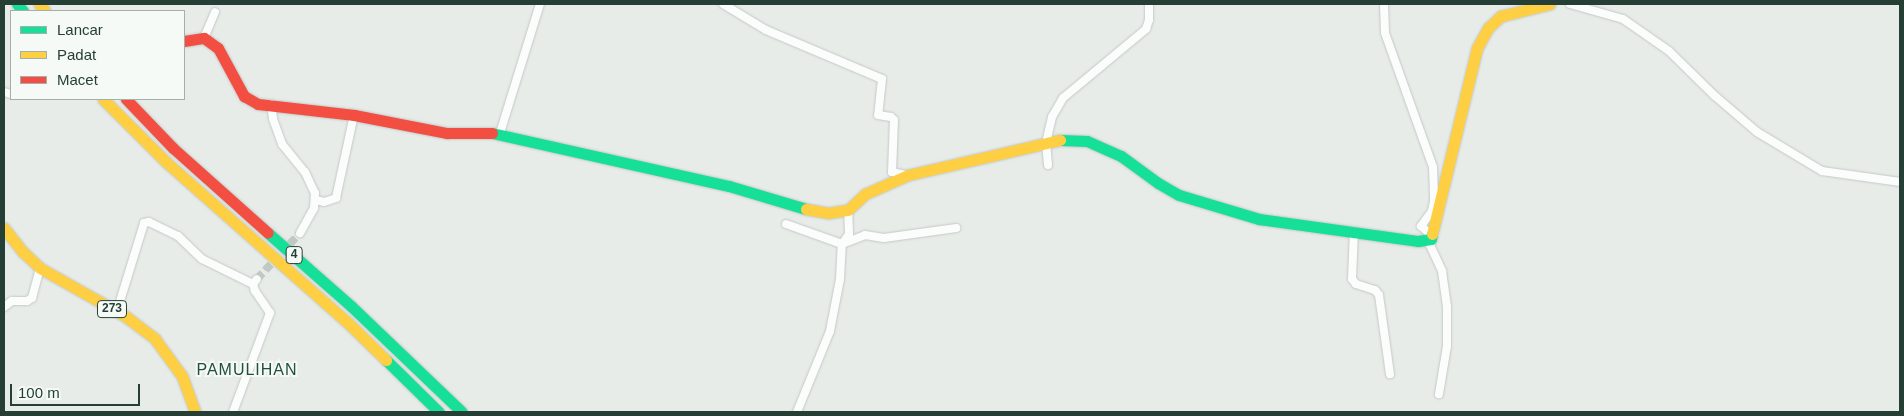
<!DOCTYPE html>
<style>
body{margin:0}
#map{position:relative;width:1904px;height:416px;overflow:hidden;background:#e7ece9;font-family:Arial,sans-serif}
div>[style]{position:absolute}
.street-tunnel>*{height:8px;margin-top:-4px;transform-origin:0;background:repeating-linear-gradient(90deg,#c0c9c5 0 8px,transparent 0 12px)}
.roads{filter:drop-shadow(0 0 1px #c4c9c6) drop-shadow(0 0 1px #c4c9c6)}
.street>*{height:8px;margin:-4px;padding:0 4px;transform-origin:4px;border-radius:4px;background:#fbfcfc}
.fast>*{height:11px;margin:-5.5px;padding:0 5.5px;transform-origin:5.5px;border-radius:5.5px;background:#16e098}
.slow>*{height:11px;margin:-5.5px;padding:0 5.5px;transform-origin:5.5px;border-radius:5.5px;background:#ffcf43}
.jam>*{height:11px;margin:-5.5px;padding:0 5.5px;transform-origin:5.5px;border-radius:5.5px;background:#f24e42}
span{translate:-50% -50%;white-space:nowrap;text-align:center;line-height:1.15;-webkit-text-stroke:4px #f6faf7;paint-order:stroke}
.shield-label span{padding:1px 4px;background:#f6faf7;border:1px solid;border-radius:4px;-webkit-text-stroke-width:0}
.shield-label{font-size:12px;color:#253f36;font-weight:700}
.quarter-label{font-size:16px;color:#215041;letter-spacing:1px}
.frame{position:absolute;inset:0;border:5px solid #253f36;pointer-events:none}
.legend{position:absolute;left:10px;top:10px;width:175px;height:90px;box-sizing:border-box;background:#f6faf7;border:1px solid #a2afaa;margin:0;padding:6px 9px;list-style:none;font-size:15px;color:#253f36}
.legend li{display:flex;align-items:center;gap:10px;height:25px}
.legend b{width:25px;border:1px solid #a2afaa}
.scale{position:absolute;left:10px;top:384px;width:130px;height:22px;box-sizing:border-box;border:2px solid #253f36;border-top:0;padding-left:6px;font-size:15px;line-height:18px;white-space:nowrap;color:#253f36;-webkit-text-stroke:4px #f6faf7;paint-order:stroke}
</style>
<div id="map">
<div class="street-tunnel">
<i style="left:257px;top:279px;width:63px;rotate:-46.9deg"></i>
</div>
<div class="roads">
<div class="street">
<i style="left:723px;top:4px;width:50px;rotate:31.2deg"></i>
<i style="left:766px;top:30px;width:126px;rotate:22.9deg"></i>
<i style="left:882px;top:79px;width:36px;rotate:96deg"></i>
<i style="left:878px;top:115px;width:13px;rotate:9deg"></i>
<i style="left:891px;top:117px;width:4px;rotate:45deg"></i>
<i style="left:894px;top:120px;width:52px;rotate:92.2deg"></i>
<i style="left:892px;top:172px;width:14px;rotate:12deg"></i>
<i style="left:1384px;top:4px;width:29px;rotate:88deg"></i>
<i style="left:1385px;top:33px;width:142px;rotate:70.3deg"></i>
<i style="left:1433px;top:167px;width:34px;rotate:88deg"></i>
<i style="left:1434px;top:201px;width:10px;rotate:101deg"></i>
<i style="left:1432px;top:211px;width:19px;rotate:126deg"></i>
<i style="left:1421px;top:226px;width:11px;rotate:41deg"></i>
<i style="left:1429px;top:233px;width:6px;rotate:72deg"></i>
<i style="left:1431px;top:239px;width:6px;rotate:99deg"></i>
<i style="left:1430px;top:245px;width:29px;rotate:65deg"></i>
<i style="left:1442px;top:271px;width:36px;rotate:82deg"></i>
<i style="left:1447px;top:307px;width:39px;rotate:90deg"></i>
<i style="left:1447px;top:346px;width:49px;rotate:99.5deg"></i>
<i style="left:1570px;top:4px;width:55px;rotate:15.8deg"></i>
<i style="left:1623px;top:19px;width:56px;rotate:34.8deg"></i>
<i style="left:1669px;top:51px;width:64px;rotate:44.4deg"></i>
<i style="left:1715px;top:96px;width:55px;rotate:40.6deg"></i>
<i style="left:1757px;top:132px;width:76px;rotate:31deg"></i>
<i style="left:1822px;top:171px;width:79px;rotate:8deg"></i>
<i style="left:204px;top:38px;width:28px;rotate:-67deg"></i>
<i style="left:4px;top:92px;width:7px;rotate:16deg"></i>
<i style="left:271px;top:104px;width:15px;rotate:82deg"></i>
<i style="left:273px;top:119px;width:27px;rotate:70deg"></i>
<i style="left:282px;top:144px;width:36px;rotate:51deg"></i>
<i style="left:305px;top:172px;width:23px;rotate:65deg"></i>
<i style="left:315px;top:193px;width:15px;rotate:94deg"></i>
<i style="left:314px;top:208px;width:29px;rotate:119deg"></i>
<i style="left:500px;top:133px;width:135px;rotate:-72.8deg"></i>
<i style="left:1048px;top:165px;width:22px;rotate:-95deg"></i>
<i style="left:1046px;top:143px;width:27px;rotate:-77deg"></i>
<i style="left:1052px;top:117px;width:22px;rotate:-60deg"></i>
<i style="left:1063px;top:98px;width:108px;rotate:-39.7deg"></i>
<i style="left:1146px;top:29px;width:9px;rotate:-72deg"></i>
<i style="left:1149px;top:20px;width:16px;rotate:-90deg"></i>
<i style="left:316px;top:200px;width:8px;rotate:14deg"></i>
<i style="left:324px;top:202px;width:13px;rotate:-18deg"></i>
<i style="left:336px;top:198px;width:85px;rotate:-77.8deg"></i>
<i style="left:786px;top:224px;width:59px;rotate:19.7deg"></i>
<i style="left:842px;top:244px;width:25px;rotate:-21deg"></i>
<i style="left:865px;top:235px;width:19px;rotate:9deg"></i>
<i style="left:884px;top:238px;width:73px;rotate:-7.9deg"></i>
<i style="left:1354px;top:231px;width:48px;rotate:92.4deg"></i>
<i style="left:1352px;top:279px;width:6px;rotate:51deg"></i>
<i style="left:1356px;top:284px;width:20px;rotate:18deg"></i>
<i style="left:1375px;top:290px;width:6px;rotate:51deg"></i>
<i style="left:1379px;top:295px;width:80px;rotate:82.1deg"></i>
<i style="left:4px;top:307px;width:10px;rotate:-37deg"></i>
<i style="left:12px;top:301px;width:15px"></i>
<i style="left:27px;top:301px;width:6px;rotate:-31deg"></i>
<i style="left:32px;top:298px;width:31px;rotate:-75deg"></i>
<i style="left:117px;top:311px;width:92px;rotate:-72.9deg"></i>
<i style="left:144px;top:223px;width:5px;rotate:-11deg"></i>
<i style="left:149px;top:222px;width:32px;rotate:26deg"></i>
<i style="left:178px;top:236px;width:33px;rotate:44deg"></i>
<i style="left:202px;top:259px;width:57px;rotate:26.1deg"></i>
<i style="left:233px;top:412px;width:106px;rotate:-69.5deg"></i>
<i style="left:270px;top:313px;width:27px;rotate:-124deg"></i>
<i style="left:255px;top:291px;width:7px;rotate:-106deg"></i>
<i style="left:253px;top:284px;width:6px;rotate:-51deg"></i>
<i style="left:797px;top:412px;width:87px;rotate:-67.8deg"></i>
<i style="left:830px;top:331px;width:53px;rotate:-79.1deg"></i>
<i style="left:840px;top:279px;width:35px;rotate:-87deg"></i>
<i style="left:842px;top:244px;width:12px;rotate:-55deg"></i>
<i style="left:849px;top:234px;width:24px;rotate:-92deg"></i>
</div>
<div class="fast">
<i style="left:17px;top:4px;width:9px;rotate:49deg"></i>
<i style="left:492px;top:133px;width:243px;rotate:12.6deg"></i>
<i style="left:729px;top:186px;width:80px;rotate:16.6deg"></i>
<i style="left:1060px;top:140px;width:27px;rotate:2deg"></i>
<i style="left:1087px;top:141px;width:37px;rotate:24deg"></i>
<i style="left:1121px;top:156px;width:46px;rotate:36.1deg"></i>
<i style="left:1158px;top:183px;width:24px;rotate:30deg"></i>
<i style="left:1179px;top:195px;width:84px;rotate:16.7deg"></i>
<i style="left:1259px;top:219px;width:161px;rotate:7.9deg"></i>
<i style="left:1418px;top:241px;width:13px;rotate:-9deg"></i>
<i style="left:1431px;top:239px;width:5px;rotate:-79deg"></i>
<i style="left:268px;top:233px;width:111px;rotate:41.3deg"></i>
<i style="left:351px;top:306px;width:153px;rotate:43.7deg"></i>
<i style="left:386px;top:360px;width:74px;rotate:44.5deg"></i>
</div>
<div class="slow">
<i style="left:39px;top:4px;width:9px;rotate:49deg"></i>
<i style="left:103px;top:99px;width:89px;rotate:45deg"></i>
<i style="left:166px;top:162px;width:240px;rotate:41.5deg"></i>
<i style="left:346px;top:321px;width:56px;rotate:44.3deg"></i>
<i style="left:806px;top:209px;width:22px;rotate:10deg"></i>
<i style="left:828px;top:213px;width:20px;rotate:-9deg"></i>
<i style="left:848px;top:210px;width:23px;rotate:-43deg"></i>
<i style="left:865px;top:194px;width:47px;rotate:-23.8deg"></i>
<i style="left:908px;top:175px;width:156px;rotate:-13deg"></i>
<i style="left:4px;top:228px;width:31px;rotate:52deg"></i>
<i style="left:23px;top:252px;width:23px;rotate:43deg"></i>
<i style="left:40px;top:268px;width:98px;rotate:29.5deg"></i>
<i style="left:125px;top:316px;width:38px;rotate:37deg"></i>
<i style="left:155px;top:339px;width:46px;rotate:53.9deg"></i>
<i style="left:182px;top:376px;width:38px;rotate:70deg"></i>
<i style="left:1432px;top:234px;width:191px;rotate:-76.4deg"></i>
<i style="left:1477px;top:48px;width:23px;rotate:-61deg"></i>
<i style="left:1488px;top:28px;width:18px;rotate:-43deg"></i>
<i style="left:1501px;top:16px;width:50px;rotate:-13.8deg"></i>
</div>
<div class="jam">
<i style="left:184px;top:41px;width:20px;rotate:-9deg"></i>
<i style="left:204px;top:38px;width:17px;rotate:36deg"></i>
<i style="left:218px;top:48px;width:55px;rotate:61.6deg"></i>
<i style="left:244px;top:96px;width:16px;rotate:30deg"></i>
<i style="left:258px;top:104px;width:97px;rotate:6.5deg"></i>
<i style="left:354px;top:115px;width:95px;rotate:11deg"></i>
<i style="left:447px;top:133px;width:45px"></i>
<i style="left:126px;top:99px;width:68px;rotate:46.2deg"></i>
<i style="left:173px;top:148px;width:127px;rotate:41.8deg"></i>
</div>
</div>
<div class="shield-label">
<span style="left:294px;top:255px">4</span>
<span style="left:112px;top:309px">273</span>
</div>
<div class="quarter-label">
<span style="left:247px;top:370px">PAMULIHAN</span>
</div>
<div class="frame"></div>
<ul class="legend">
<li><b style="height:6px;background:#16e098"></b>Lancar</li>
<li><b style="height:6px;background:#ffcf43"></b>Padat</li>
<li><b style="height:6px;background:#f24e42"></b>Macet</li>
</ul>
<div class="scale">100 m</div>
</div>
